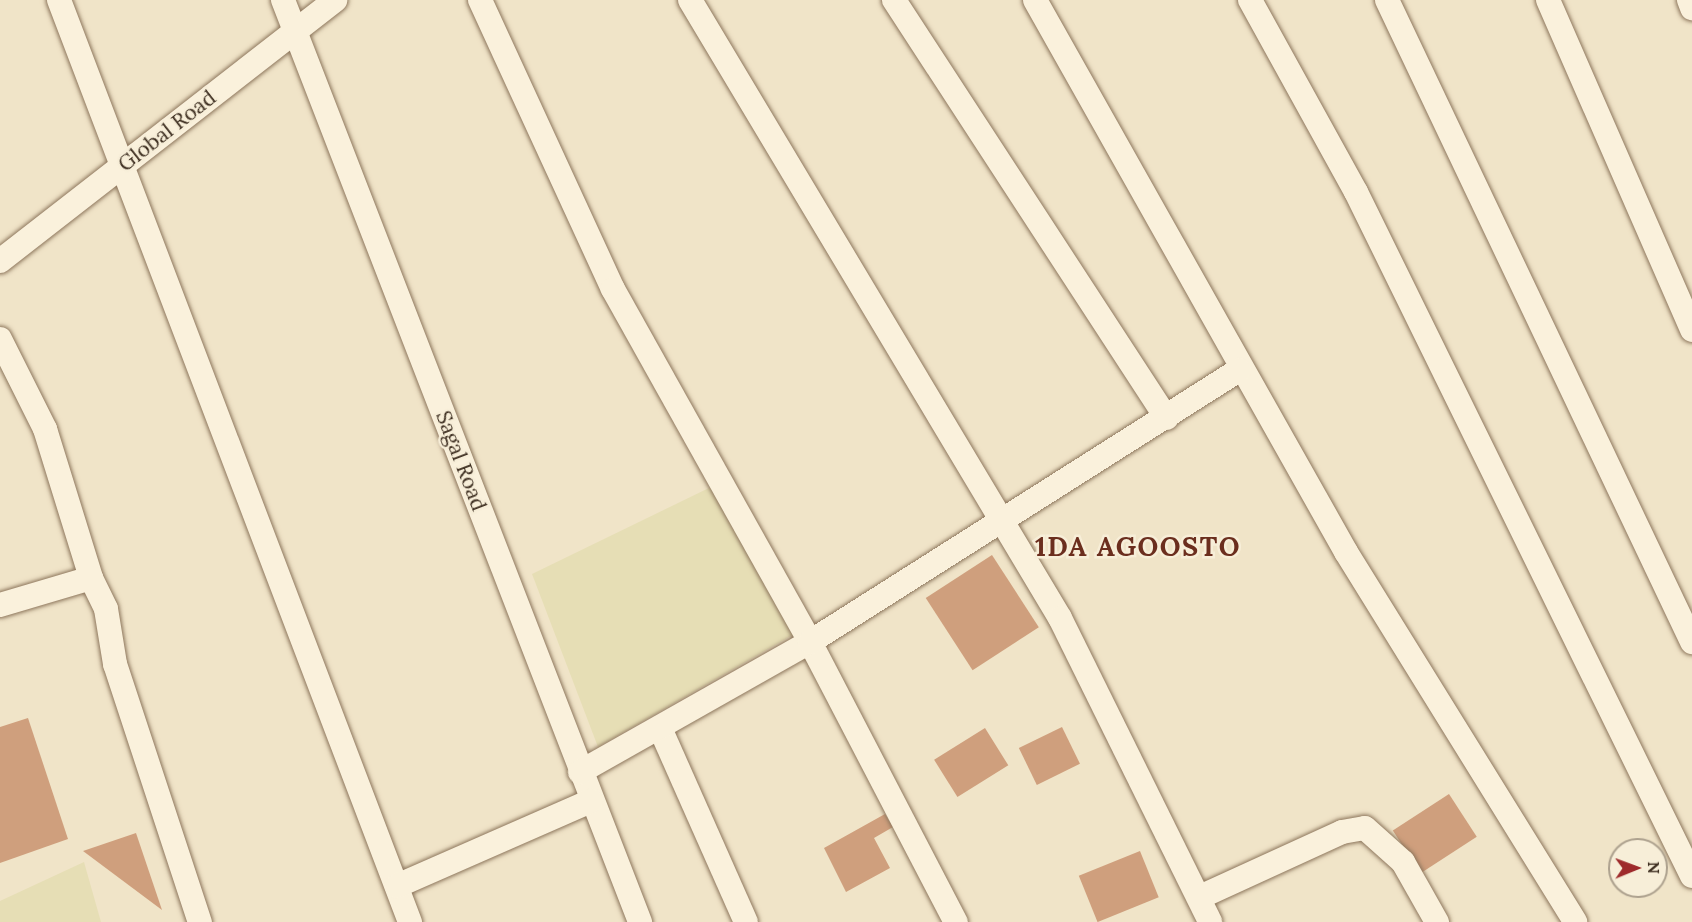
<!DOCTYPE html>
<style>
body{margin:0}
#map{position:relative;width:1692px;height:922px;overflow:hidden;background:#f0e4c8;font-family:Lora,serif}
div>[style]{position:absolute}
.farmland>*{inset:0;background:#e6deb5}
.building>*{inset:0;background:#cf9f7d;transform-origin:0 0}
.roads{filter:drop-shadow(0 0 2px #8d765c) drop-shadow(0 0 2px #8d765c)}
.minor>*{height:24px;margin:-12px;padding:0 12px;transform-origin:12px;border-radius:12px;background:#faf1dc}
span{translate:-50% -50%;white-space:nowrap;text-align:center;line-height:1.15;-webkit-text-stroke:5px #f7eed8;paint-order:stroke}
.street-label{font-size:21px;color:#3d2e20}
.district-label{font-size:27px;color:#6b2e1e;font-weight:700;letter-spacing:1.5px}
.north{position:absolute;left:1608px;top:838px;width:60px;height:60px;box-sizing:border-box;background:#f7eed8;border:2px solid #ada18e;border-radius:50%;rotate:89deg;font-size:16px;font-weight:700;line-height:24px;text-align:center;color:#3d2e20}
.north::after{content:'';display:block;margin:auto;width:21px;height:27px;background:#9e2a2b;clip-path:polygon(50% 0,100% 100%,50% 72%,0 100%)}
</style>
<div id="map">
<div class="farmland">
<i style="clip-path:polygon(713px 486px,794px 634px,598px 747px,532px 574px)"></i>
<i style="clip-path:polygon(84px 862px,101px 922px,0 922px,0 901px)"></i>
</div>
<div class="building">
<i style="left:992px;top:555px;width:86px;height:79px;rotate:57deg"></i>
<i style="clip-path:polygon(28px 718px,68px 839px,0 863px,0 727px)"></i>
<i style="left:1062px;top:727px;width:41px;height:48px;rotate:64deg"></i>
<i style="left:985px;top:728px;width:44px;height:60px;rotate:58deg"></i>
<i style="left:1449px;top:794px;width:51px;height:67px;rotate:57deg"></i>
<i style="clip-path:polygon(885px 814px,893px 827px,874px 838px,890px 868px,846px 892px,824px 848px)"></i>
<i style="clip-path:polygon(136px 833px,162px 910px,83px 851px)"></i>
<i style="left:1140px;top:851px;width:50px;height:66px;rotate:68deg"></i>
</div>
<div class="roads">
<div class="minor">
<i style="left:59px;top:0;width:987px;rotate:69.16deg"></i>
<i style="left:283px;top:0;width:989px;rotate:68.83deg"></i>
<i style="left:480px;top:0;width:318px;rotate:65.3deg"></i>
<i style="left:613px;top:289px;width:404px;rotate:60.8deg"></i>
<i style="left:810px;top:642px;width:316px;rotate:62.5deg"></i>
<i style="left:690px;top:0;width:720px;rotate:59.09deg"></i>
<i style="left:1060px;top:618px;width:339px;rotate:63.7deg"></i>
<i style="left:894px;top:0;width:499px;rotate:56.9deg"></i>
<i style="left:1035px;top:0;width:634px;rotate:60.6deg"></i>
<i style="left:1346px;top:552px;width:435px;rotate:58.2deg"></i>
<i style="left:1250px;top:0;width:219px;rotate:61.1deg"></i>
<i style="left:1356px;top:192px;width:762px;rotate:63.84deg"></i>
<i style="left:1387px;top:0;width:711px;rotate:64.59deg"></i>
<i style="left:1548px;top:0;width:360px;rotate:66.4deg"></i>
<i style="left:1689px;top:0;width:9px;rotate:69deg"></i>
<i style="left:0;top:261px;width:425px;rotate:-37.9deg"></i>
<i style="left:0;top:339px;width:101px;rotate:63.4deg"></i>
<i style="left:45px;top:429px;width:156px;rotate:72.8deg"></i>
<i style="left:91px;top:578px;width:34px;rotate:64deg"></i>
<i style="left:106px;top:609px;width:56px;rotate:80.7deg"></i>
<i style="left:115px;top:664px;width:272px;rotate:71.8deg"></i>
<i style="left:0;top:605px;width:95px;rotate:-16.5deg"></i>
<i style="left:660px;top:728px;width:212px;rotate:66.1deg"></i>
<i style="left:580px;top:772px;width:264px;rotate:-29.5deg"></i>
<i style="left:810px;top:642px;width:508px;rotate:-32.38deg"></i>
<i style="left:397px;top:886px;width:212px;rotate:-23.7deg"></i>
<i style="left:1200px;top:897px;width:156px;rotate:-24.6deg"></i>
<i style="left:1342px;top:832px;width:23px;rotate:-10deg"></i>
<i style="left:1365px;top:828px;width:51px;rotate:41.8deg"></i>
<i style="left:1403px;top:862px;width:69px;rotate:60.5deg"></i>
</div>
</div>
<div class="street-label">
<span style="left:167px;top:131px;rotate:-38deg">Global Road</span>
<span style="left:461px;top:461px;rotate:69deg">Sagal Road</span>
</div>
<div class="district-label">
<span style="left:1138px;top:547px">1DA AGOOSTO</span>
</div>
<div class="north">N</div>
</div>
